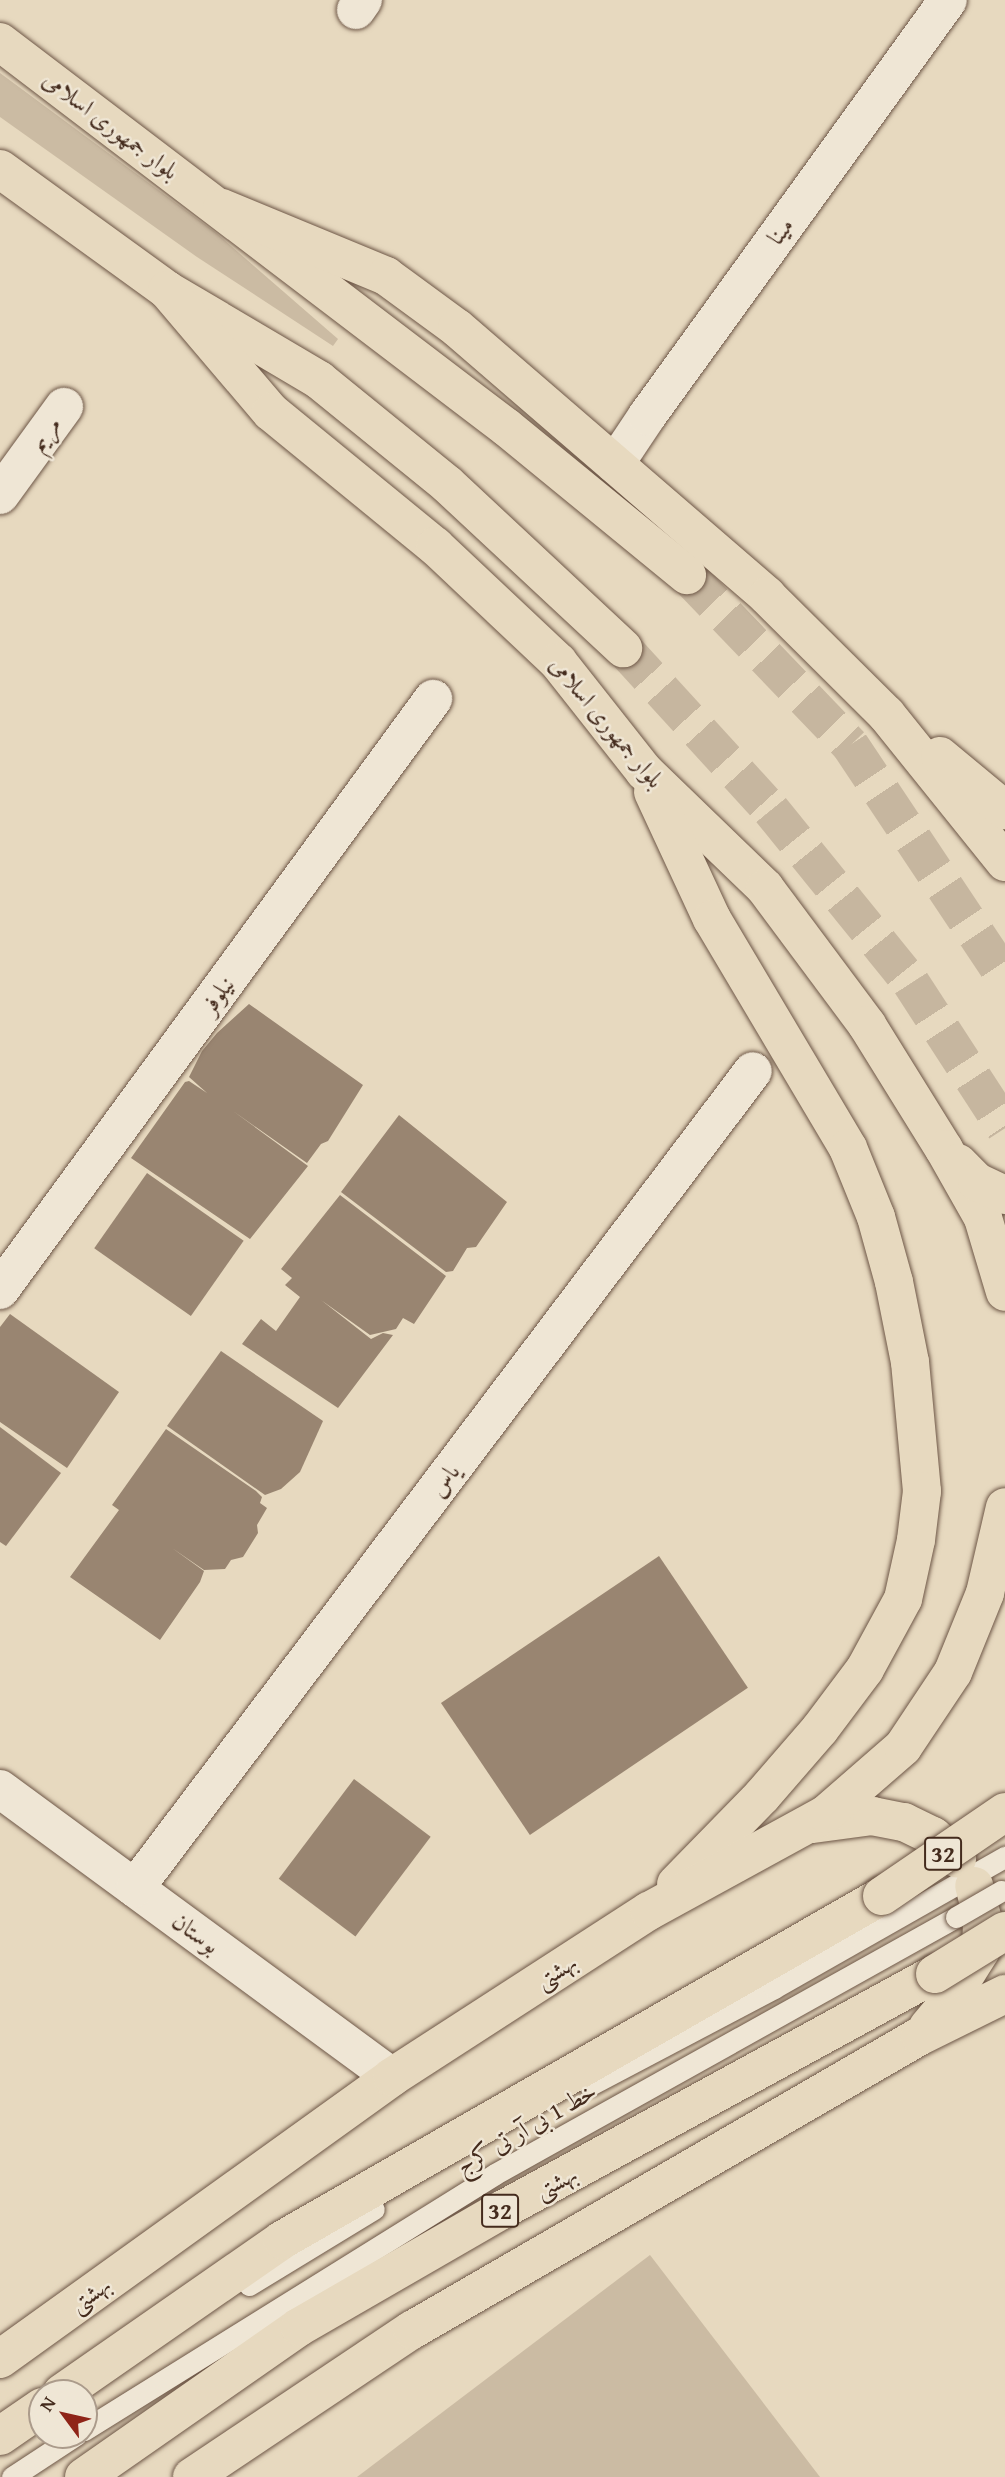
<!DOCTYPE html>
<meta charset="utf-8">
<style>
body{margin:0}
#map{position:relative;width:1005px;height:2477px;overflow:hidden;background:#e7d9bf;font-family:"Gentium Book Plus",Amiri,serif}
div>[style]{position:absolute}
.green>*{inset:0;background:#cbbba3}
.building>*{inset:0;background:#998571;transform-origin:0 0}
.primary-tunnel>*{height:38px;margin-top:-19px;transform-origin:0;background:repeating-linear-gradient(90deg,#c6b69f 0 38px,transparent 0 57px)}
.roads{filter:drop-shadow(0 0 2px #6d5646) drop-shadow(0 0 2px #6d5646)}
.lane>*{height:21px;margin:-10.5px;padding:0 10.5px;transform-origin:10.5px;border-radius:10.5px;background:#efe6d5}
.street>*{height:38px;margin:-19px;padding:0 19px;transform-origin:19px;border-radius:19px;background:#efe6d5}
.secondary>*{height:38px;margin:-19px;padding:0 19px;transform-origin:19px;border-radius:19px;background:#efe6d5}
.primary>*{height:38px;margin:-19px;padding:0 19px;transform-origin:19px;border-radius:19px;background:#e7d9bf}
.bridges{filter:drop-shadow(0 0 2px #6d5646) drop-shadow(0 0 2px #6d5646)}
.lane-bridge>*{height:21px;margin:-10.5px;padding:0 10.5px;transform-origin:10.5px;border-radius:10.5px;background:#efe6d5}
.primary-bridge>*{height:38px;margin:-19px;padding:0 19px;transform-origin:19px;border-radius:19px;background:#e7d9bf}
span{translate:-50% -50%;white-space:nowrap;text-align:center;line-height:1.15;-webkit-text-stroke:5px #efe6d5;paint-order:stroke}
.shield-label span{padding:2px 5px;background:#efe6d5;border:2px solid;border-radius:5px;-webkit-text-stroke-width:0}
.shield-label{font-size:23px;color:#442b1d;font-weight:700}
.street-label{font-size:24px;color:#442b1d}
.north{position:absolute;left:28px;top:2379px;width:70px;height:70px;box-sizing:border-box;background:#efe6d5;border:2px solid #ab9b8b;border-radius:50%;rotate:303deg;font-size:19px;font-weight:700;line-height:28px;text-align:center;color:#442b1d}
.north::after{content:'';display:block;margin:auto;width:24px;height:32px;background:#8f2418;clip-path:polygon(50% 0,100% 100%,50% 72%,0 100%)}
</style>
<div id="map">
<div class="green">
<i style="clip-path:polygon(0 73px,215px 232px,338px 339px,333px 346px,197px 257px,0 117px)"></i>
<i style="clip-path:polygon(650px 2255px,820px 2477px,357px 2477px)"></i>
</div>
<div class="building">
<i style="clip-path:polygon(249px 1004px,363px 1085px,328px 1141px,321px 1144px,307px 1163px,233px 1111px,308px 1166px,250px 1239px,131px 1158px,185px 1082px,189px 1081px,207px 1093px,189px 1077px,202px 1051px,217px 1033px)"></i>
<i style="clip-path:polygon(399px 1115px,507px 1202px,476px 1247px,467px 1248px,453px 1271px,446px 1272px,341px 1192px)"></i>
<i style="left:147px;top:1173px;width:118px;height:92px;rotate:35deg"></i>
<i style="clip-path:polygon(340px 1195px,446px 1276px,414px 1324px,403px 1318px,396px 1329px,370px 1335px,321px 1300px,371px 1339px,383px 1333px,393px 1335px,338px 1408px,242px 1344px,261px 1319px,276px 1331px,300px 1297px,285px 1285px,292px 1278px,281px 1269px)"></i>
<i style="clip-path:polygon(10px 1314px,119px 1392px,67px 1468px,0 1422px,0 1327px)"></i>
<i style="clip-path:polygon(221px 1351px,323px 1421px,300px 1472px,281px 1489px,265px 1495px,167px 1426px)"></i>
<i style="clip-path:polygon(0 1427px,61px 1473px,6px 1546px,0 1542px)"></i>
<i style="clip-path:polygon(166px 1429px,256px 1491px,262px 1497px,260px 1503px,267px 1508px,257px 1525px,258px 1533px,243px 1557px,231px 1560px,225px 1569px,204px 1570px,172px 1548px,204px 1571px,200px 1582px,160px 1640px,70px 1577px,119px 1510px,112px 1505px)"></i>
<i style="left:659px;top:1556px;width:159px;height:263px;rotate:56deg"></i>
<i style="left:354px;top:1779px;width:96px;height:125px;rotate:37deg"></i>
</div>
<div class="primary-tunnel">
<i style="left:687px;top:575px;width:236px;rotate:46.2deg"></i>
<i style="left:850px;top:745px;width:279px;rotate:56.3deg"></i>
<i style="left:623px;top:648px;width:219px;rotate:47.6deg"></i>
<i style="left:771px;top:810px;width:223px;rotate:51deg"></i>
<i style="left:911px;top:983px;width:173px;rotate:57deg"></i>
</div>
<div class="roads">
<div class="lane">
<i style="left:590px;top:2085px;width:208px;rotate:-27.8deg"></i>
<i style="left:774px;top:1988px;width:266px;rotate:-29.6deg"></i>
<i style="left:249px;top:2285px;width:146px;rotate:-31.3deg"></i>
<i style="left:84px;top:2430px;width:484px;rotate:-31.9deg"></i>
<i style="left:495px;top:2174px;width:528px;rotate:-29.14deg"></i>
<i style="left:12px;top:2477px;width:77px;rotate:-33.3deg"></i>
</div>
<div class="street">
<i style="left:356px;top:10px;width:12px;rotate:-55deg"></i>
<i style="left:0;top:495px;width:109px;rotate:-54deg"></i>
<i style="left:0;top:1290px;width:733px;rotate:-53.77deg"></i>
<i style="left:0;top:1789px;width:486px;rotate:36.3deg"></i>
<i style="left:135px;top:1888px;width:1024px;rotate:-52.9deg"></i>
</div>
<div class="secondary">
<i style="left:615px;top:464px;width:58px;rotate:-56.3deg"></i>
<i style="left:647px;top:416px;width:513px;rotate:-54.11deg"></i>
</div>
<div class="primary">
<i style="left:0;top:42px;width:636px;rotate:37.27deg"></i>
<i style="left:506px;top:427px;width:234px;rotate:39.3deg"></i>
<i style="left:0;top:169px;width:206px;rotate:35.9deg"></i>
<i style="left:167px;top:290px;width:177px;rotate:30.6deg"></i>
<i style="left:319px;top:380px;width:165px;rotate:39.1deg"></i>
<i style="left:447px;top:484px;width:241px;rotate:43deg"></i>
<i style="left:222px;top:208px;width:178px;rotate:22.5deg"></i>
<i style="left:386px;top:276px;width:88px;rotate:36.2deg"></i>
<i style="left:457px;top:328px;width:410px;rotate:40.8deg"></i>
<i style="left:767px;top:596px;width:168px;rotate:44.8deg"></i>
<i style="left:886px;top:714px;width:190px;rotate:51.2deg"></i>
<i style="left:167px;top:290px;width:160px;rotate:49.6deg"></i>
<i style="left:271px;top:412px;width:212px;rotate:39.3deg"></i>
<i style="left:435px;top:546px;width:169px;rotate:43.3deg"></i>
<i style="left:558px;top:662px;width:139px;rotate:51.7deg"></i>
<i style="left:644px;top:771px;width:168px;rotate:44deg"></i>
<i style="left:765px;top:888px;width:171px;rotate:53.3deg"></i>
<i style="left:867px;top:1025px;width:146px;rotate:58.2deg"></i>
<i style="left:944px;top:1149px;width:79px;rotate:60.5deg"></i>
<i style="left:983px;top:1218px;width:77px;rotate:73.4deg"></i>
<i style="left:940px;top:756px;width:85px;rotate:39.7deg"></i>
<i style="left:653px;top:792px;width:140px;rotate:65.1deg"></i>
<i style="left:712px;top:919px;width:266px;rotate:59.3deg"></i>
<i style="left:848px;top:1148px;width:74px;rotate:67.9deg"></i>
<i style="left:876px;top:1217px;width:67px;rotate:74.5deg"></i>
<i style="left:894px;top:1282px;width:82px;rotate:78.7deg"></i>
<i style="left:910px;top:1362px;width:130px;rotate:84.7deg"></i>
<i style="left:922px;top:1491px;width:49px;rotate:97deg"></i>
<i style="left:916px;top:1540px;width:60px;rotate:102.4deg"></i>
<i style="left:903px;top:1599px;width:80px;rotate:118.5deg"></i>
<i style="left:865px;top:1669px;width:75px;rotate:126.9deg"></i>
<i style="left:820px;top:1729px;width:89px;rotate:130.9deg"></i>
<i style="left:762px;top:1796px;width:123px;rotate:134.3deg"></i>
<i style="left:958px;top:1163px;width:27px;rotate:45deg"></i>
<i style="left:977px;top:1182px;width:31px;rotate:25deg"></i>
<i style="left:813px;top:1824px;width:60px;rotate:-7.7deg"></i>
<i style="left:872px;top:1816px;width:33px;rotate:11deg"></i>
<i style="left:904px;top:1822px;width:32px;rotate:26deg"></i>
<i style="left:933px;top:1836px;width:33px;rotate:43deg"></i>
<i style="left:928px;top:2027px;width:31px;rotate:-50deg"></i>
<i style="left:948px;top:2003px;width:62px;rotate:-58.1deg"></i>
<i style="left:981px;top:1950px;width:33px;rotate:-88deg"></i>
<i style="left:982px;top:1917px;width:32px;rotate:-104deg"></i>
<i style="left:0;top:2359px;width:483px;rotate:-35.7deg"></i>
<i style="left:392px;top:2077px;width:306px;rotate:-32.9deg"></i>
<i style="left:649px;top:1911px;width:202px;rotate:-28.7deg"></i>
<i style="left:826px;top:1814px;width:102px;rotate:-41deg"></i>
<i style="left:903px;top:1747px;width:90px;rotate:-56.3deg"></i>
<i style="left:953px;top:1672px;width:85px;rotate:-67.9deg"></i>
<i style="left:985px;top:1593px;width:88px;rotate:-76.9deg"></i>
<i style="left:62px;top:2393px;width:268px;rotate:-34.8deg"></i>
<i style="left:282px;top:2240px;width:692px;rotate:-29.83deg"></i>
<i style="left:0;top:2436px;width:51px;rotate:-34.6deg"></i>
<i style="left:84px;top:2477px;width:262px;rotate:-34.9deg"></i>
<i style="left:299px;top:2327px;width:234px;rotate:-30deg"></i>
<i style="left:502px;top:2210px;width:493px;rotate:-28.6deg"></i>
<i style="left:192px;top:2477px;width:265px;rotate:-33.8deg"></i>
<i style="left:412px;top:2330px;width:587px;rotate:-30.06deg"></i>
<i style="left:920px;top:2036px;width:95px;rotate:-26.3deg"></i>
</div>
</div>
<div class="bridges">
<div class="lane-bridge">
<i style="left:956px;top:1917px;width:52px;rotate:-30deg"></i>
</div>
<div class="primary-bridge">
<i style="left:882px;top:1896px;width:149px;rotate:-34.3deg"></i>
<i style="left:935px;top:1974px;width:82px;rotate:-31.6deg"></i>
</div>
</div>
<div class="shield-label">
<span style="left:943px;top:1854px">32</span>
<span style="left:500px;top:2211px">32</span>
</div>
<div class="street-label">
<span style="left:111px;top:125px;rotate:37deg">بلوار جمهوری اسلامی</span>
<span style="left:780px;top:231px;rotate:-54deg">مینا</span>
<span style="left:45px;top:434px;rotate:-54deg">مریم</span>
<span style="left:607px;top:722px;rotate:50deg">بلوار جمهوری اسلامی</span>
<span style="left:217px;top:995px;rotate:-54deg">نیلوفر</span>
<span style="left:444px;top:1480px;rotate:-53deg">یاس</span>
<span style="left:196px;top:1933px;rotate:36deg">بوستان</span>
<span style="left:556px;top:1971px;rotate:-33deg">بهشتى</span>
<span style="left:526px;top:2128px;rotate:-30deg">خط 1 بی آر تی کرج</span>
<span style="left:556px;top:2182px;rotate:-28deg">بهشتی</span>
<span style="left:90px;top:2294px;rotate:-36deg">بهشتى</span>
</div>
<div class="north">N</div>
</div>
